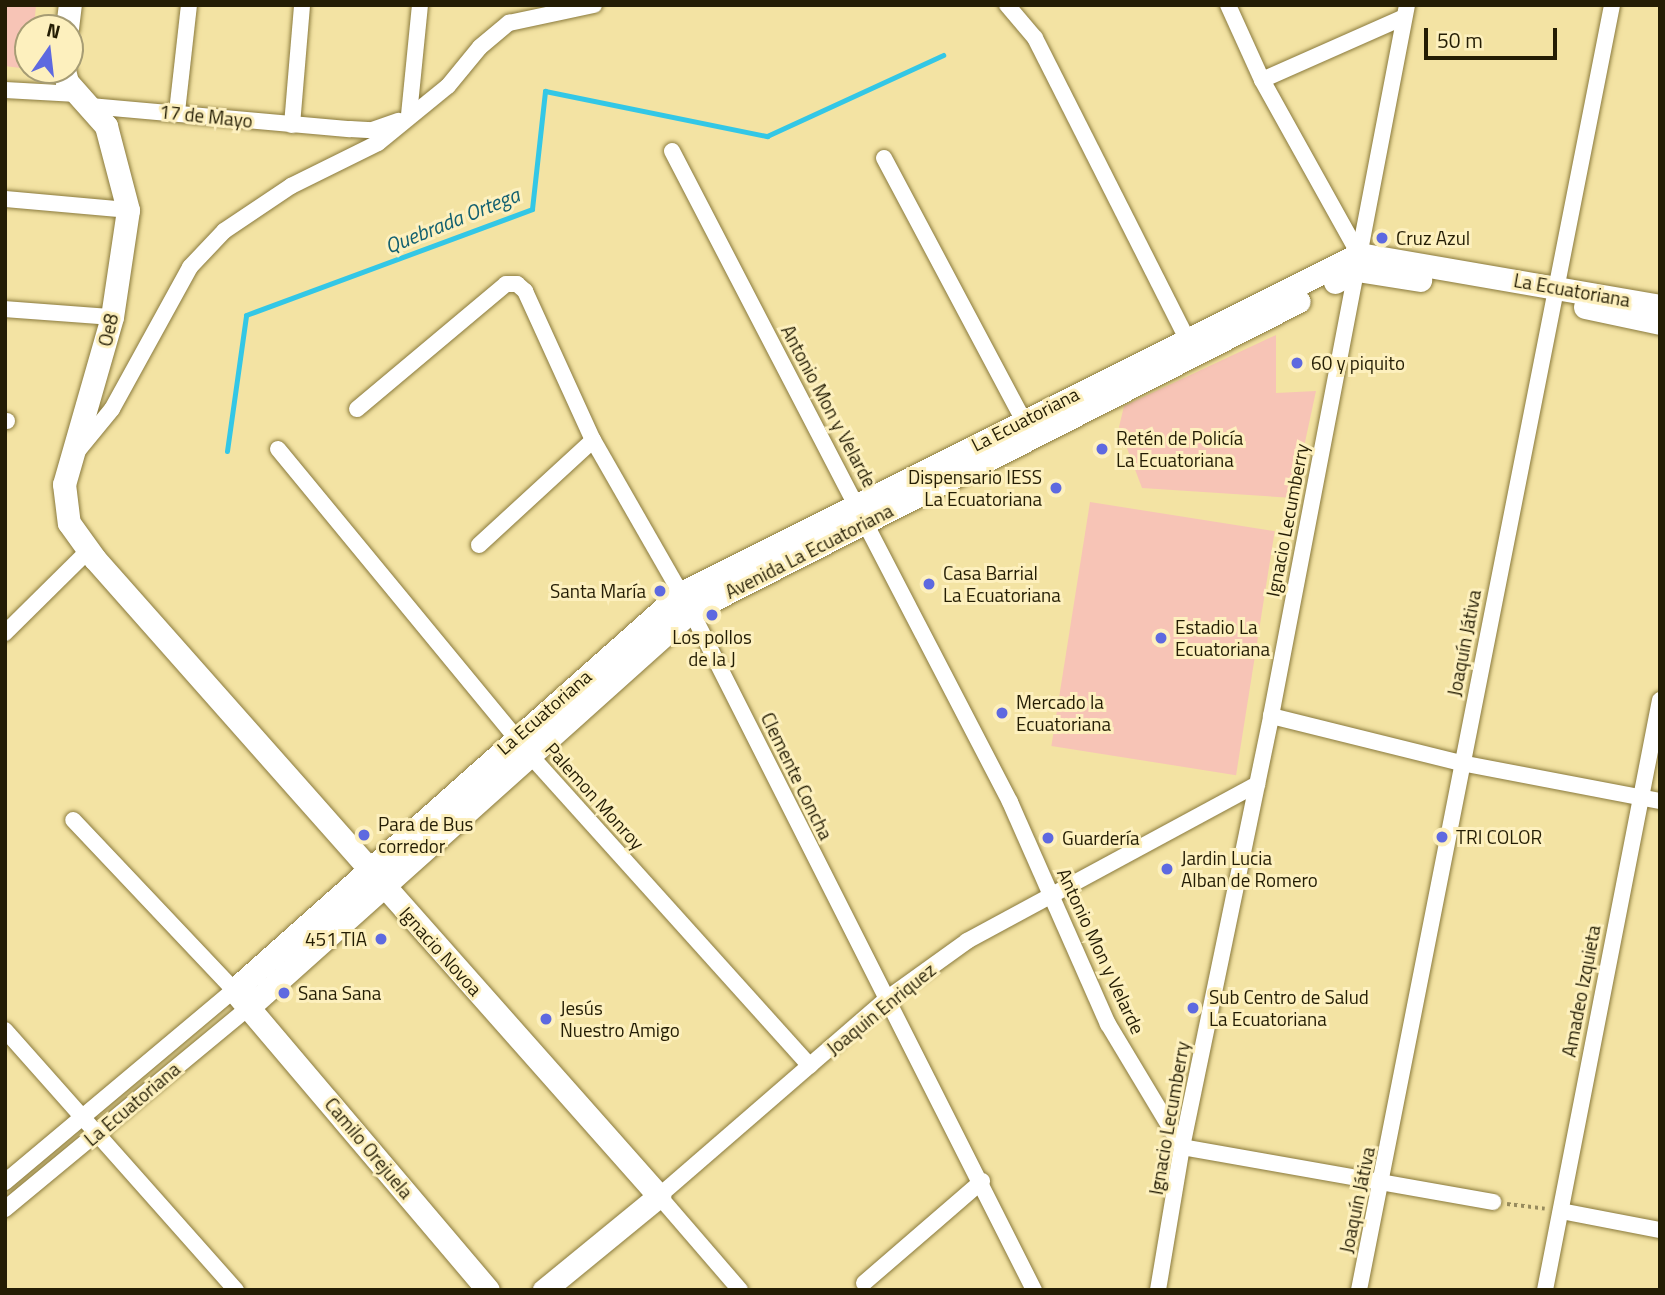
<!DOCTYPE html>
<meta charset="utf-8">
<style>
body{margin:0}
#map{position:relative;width:1665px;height:1295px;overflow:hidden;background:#f3e3a3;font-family:"Titillium Web",sans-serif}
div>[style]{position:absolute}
.green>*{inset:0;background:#f7c4b6;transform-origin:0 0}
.stream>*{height:5px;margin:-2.5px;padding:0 2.5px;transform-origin:2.5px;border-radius:2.5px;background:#33c7e6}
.path>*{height:3.5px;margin-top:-1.75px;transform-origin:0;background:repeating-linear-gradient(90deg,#978b5d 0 3.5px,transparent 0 7px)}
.roads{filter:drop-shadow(0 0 2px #8a7a3d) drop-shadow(0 0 2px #8a7a3d)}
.street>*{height:16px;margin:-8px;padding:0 8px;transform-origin:8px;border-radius:8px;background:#fff}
.secondary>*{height:23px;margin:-11.5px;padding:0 11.5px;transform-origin:11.5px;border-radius:11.5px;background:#fff}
.dots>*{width:19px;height:19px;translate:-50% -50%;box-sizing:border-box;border:4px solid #fdf0be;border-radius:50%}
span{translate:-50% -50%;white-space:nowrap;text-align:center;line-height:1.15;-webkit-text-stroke:6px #fdf0be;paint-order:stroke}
.street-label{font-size:19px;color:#241d04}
.poi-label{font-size:19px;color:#241d04}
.left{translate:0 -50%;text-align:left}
.right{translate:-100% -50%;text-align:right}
.water-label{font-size:21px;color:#126070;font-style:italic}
.frame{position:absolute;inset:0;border:7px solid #241d04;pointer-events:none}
.north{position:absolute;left:14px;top:14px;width:70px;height:70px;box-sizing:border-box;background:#fdf0be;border:2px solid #a69c74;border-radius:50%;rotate:14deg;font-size:19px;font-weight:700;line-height:28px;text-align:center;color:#241d04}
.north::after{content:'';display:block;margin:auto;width:24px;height:32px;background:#5e69e0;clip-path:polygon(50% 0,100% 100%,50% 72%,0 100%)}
.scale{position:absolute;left:1424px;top:28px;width:133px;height:32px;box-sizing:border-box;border:4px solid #241d04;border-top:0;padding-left:9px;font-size:21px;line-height:24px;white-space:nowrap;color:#241d04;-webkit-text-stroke:5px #fdf0be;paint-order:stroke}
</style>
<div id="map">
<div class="green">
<i style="clip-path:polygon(5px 5px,36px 5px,34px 28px,28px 28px,28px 69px,5px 66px)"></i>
<i style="clip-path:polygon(1276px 335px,1276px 393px,1316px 391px,1293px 498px,1142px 488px,1119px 427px,1124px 406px)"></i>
<i style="left:1090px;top:502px;width:187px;height:247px;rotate:9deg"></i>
</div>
<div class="stream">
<i style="left:227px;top:451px;width:137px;rotate:-82deg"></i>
<i style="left:246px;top:315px;width:305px;rotate:-20.3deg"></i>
<i style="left:532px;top:209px;width:119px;rotate:-83.7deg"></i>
<i style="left:545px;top:91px;width:227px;rotate:11.5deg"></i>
<i style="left:767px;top:136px;width:194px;rotate:-24.7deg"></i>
</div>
<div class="path">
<i style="left:1507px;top:1204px;width:38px;rotate:7deg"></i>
</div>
<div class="roads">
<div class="street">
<i style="left:1007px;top:5px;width:43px;rotate:49.7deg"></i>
<i style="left:1035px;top:38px;width:346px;rotate:63.2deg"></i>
<i style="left:1228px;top:5px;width:82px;rotate:65.6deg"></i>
<i style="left:1262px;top:80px;width:199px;rotate:60.9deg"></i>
<i style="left:1262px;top:80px;width:155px;rotate:-23.9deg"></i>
<i style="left:5px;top:90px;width:72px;rotate:3.2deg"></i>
<i style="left:90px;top:106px;width:261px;rotate:5.1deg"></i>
<i style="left:350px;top:129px;width:22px;rotate:3deg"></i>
<i style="left:372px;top:130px;width:28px;rotate:-19deg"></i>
<i style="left:177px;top:112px;width:108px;rotate:-83.6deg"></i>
<i style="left:409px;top:115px;width:111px;rotate:-84.3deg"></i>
<i style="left:292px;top:125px;width:120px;rotate:-85.2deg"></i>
<i style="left:672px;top:151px;width:734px;rotate:62.56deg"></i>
<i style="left:1010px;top:802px;width:243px;rotate:66.2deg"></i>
<i style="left:1108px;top:1024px;width:144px;rotate:59deg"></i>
<i style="left:1182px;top:1147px;width:316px;rotate:10deg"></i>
<i style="left:884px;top:158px;width:296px;rotate:62deg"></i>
<i style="left:5px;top:199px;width:123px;rotate:5.1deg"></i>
<i style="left:5px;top:309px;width:107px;rotate:4.3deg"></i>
<i style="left:357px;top:409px;width:194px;rotate:-40deg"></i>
<i style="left:506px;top:284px;width:11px"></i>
<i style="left:517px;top:284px;width:11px;rotate:41deg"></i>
<i style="left:525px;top:291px;width:164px;rotate:65.5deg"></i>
<i style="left:593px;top:440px;width:197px;rotate:60.2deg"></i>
<i style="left:691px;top:611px;width:761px;rotate:63.2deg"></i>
<i style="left:5px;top:421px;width:2px"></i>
<i style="left:278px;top:449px;width:396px;rotate:50.5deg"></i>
<i style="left:530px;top:755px;width:418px;rotate:48deg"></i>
<i style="left:76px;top:453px;width:57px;rotate:-50.7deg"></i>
<i style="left:112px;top:409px;width:162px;rotate:-61.2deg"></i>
<i style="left:190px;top:267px;width:50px;rotate:-46.6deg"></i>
<i style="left:224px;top:231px;width:81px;rotate:-33.9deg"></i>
<i style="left:291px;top:186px;width:97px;rotate:-26.3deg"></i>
<i style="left:378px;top:143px;width:90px;rotate:-39.2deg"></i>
<i style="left:448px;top:86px;width:50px;rotate:-50.6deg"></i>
<i style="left:480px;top:47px;width:38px;rotate:-40deg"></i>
<i style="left:509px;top:23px;width:87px;rotate:-12deg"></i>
<i style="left:479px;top:545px;width:155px;rotate:-42.6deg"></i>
<i style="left:5px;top:633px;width:117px;rotate:-44.7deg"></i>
<i style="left:1271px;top:716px;width:196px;rotate:13.9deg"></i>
<i style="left:1461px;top:763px;width:203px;rotate:10.8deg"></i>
<i style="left:5px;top:1030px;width:348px;rotate:48.4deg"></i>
<i style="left:5px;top:1182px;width:299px;rotate:-40deg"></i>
<i style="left:234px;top:990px;width:234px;rotate:-133.4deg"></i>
<i style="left:5px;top:1209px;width:318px;rotate:-39.6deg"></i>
<i style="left:1561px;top:1211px;width:101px;rotate:10.9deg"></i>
<i style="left:864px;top:1283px;width:156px;rotate:-40.8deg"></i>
<i style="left:740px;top:1290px;width:124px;rotate:-130.8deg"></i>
<i style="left:659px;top:1196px;width:299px;rotate:-40.9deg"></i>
<i style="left:885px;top:1000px;width:101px;rotate:-35.7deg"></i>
<i style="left:967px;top:941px;width:330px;rotate:-28.4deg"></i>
<i style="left:1158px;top:1290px;width:145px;rotate:-80.5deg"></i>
<i style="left:1182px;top:1147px;width:440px;rotate:-78.3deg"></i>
<i style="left:1271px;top:716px;width:724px;rotate:-79.17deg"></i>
<i style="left:1359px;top:1290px;width:1310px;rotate:-78.86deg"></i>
<i style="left:1545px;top:1290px;width:601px;rotate:-78.97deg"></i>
</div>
<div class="secondary">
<i style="left:67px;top:28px;width:23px;rotate:-83deg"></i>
<i style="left:64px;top:70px;width:12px;rotate:76deg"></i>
<i style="left:67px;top:82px;width:59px;rotate:48.4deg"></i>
<i style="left:106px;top:126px;width:87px;rotate:75.3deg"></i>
<i style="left:128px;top:210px;width:108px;rotate:98.5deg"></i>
<i style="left:112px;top:317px;width:174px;rotate:106deg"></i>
<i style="left:64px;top:484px;width:39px;rotate:83deg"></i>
<i style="left:69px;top:523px;width:44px;rotate:54.2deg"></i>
<i style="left:95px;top:559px;width:851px;rotate:48.48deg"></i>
<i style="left:659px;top:1196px;width:149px;rotate:140.7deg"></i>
<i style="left:1335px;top:282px;width:25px;rotate:-29deg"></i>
<i style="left:1357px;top:270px;width:64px;rotate:9deg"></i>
<i style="left:1585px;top:307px;width:77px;rotate:12deg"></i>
<i style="left:250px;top:1006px;width:592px;rotate:-41.85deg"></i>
<i style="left:691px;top:611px;width:682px;rotate:-27.02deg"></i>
<i style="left:488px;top:1290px;width:393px;rotate:-130.3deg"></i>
<i style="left:234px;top:990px;width:598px;rotate:-41.61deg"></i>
<i style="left:681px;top:593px;width:758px;rotate:-26.57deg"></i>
<i style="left:1359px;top:254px;width:305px;rotate:9.8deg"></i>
</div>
</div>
<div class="dots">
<i style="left:1382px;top:238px;background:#5e69e0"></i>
<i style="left:1297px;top:363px;background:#5e69e0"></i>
<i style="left:1102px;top:449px;background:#5e69e0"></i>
<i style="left:1056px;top:488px;background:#5e69e0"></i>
<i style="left:929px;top:584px;background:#5e69e0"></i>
<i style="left:660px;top:591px;background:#5e69e0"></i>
<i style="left:712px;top:615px;background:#5e69e0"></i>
<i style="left:1161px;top:638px;background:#5e69e0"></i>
<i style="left:1002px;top:713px;background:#5e69e0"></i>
<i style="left:364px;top:835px;background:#5e69e0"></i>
<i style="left:1442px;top:837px;background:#5e69e0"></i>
<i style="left:1048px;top:838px;background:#5e69e0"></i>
<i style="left:1167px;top:869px;background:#5e69e0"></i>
<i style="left:381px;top:939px;background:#5e69e0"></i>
<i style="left:284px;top:993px;background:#5e69e0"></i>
<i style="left:1193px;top:1008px;background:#5e69e0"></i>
<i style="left:546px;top:1019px;background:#5e69e0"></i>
</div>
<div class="street-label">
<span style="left:206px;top:116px;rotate:6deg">17 de Mayo</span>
<span style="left:1572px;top:290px;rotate:10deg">La Ecuatoriana</span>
<span style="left:108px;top:330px;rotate:-77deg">Oe8</span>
<span style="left:829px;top:406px;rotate:62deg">Antonio Mon y Velarde</span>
<span style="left:1025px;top:419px;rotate:-27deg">La Ecuatoriana</span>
<span style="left:1287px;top:520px;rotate:-79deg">Ignacio Lecumberry</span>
<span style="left:809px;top:551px;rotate:-27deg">Avenida La Ecuatoriana</span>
<span style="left:1464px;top:643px;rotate:-79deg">Joaquín Játiva</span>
<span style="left:544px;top:712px;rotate:-41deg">La Ecuatoriana</span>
<span style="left:797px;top:776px;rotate:64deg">Clemente Concha</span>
<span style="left:595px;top:796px;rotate:48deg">Palemon Monroy</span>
<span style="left:441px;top:951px;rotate:48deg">Ignacio Novoa</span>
<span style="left:1101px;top:951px;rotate:65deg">Antonio Mon y Velarde</span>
<span style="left:1581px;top:991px;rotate:-79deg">Amadeo Izquieta</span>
<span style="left:881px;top:1009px;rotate:-39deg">Joaquin Enriquez</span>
<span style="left:132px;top:1104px;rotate:-40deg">La Ecuatoriana</span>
<span style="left:1169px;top:1118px;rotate:-80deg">Ignacio Lecumberry</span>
<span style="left:369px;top:1148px;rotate:50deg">Camilo Orejuela</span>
<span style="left:1357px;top:1200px;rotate:-78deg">Joaquín Játiva</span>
</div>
<div class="poi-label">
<span class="left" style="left:1396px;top:238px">Cruz Azul</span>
<span class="left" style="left:1311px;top:363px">60 y piquito</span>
<span class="left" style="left:1116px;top:449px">Retén de Policía<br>La Ecuatoriana</span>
<span class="right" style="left:1042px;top:488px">Dispensario IESS<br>La Ecuatoriana</span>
<span class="left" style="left:943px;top:584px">Casa Barrial<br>La Ecuatoriana</span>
<span class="right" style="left:646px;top:591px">Santa María</span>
<span class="left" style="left:1175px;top:638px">Estadio La<br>Ecuatoriana</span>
<span style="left:712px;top:648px">Los pollos<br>de la J</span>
<span class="left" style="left:1016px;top:713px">Mercado la<br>Ecuatoriana</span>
<span class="left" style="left:378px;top:835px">Para de Bus<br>corredor</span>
<span class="left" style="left:1456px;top:837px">TRI COLOR</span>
<span class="left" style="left:1062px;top:838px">Guardería</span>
<span class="left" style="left:1181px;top:869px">Jardin Lucia<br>Alban de Romero</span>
<span class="right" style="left:367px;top:939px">451 TIA</span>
<span class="left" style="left:298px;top:993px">Sana Sana</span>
<span class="left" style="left:1209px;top:1008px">Sub Centro de Salud<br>La Ecuatoriana</span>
<span class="left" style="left:560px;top:1019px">Jesús<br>Nuestro Amigo</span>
</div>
<div class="water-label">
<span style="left:452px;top:220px;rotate:-22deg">Quebrada Ortega</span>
</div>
<div class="frame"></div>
<div class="north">N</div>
<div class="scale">50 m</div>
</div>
